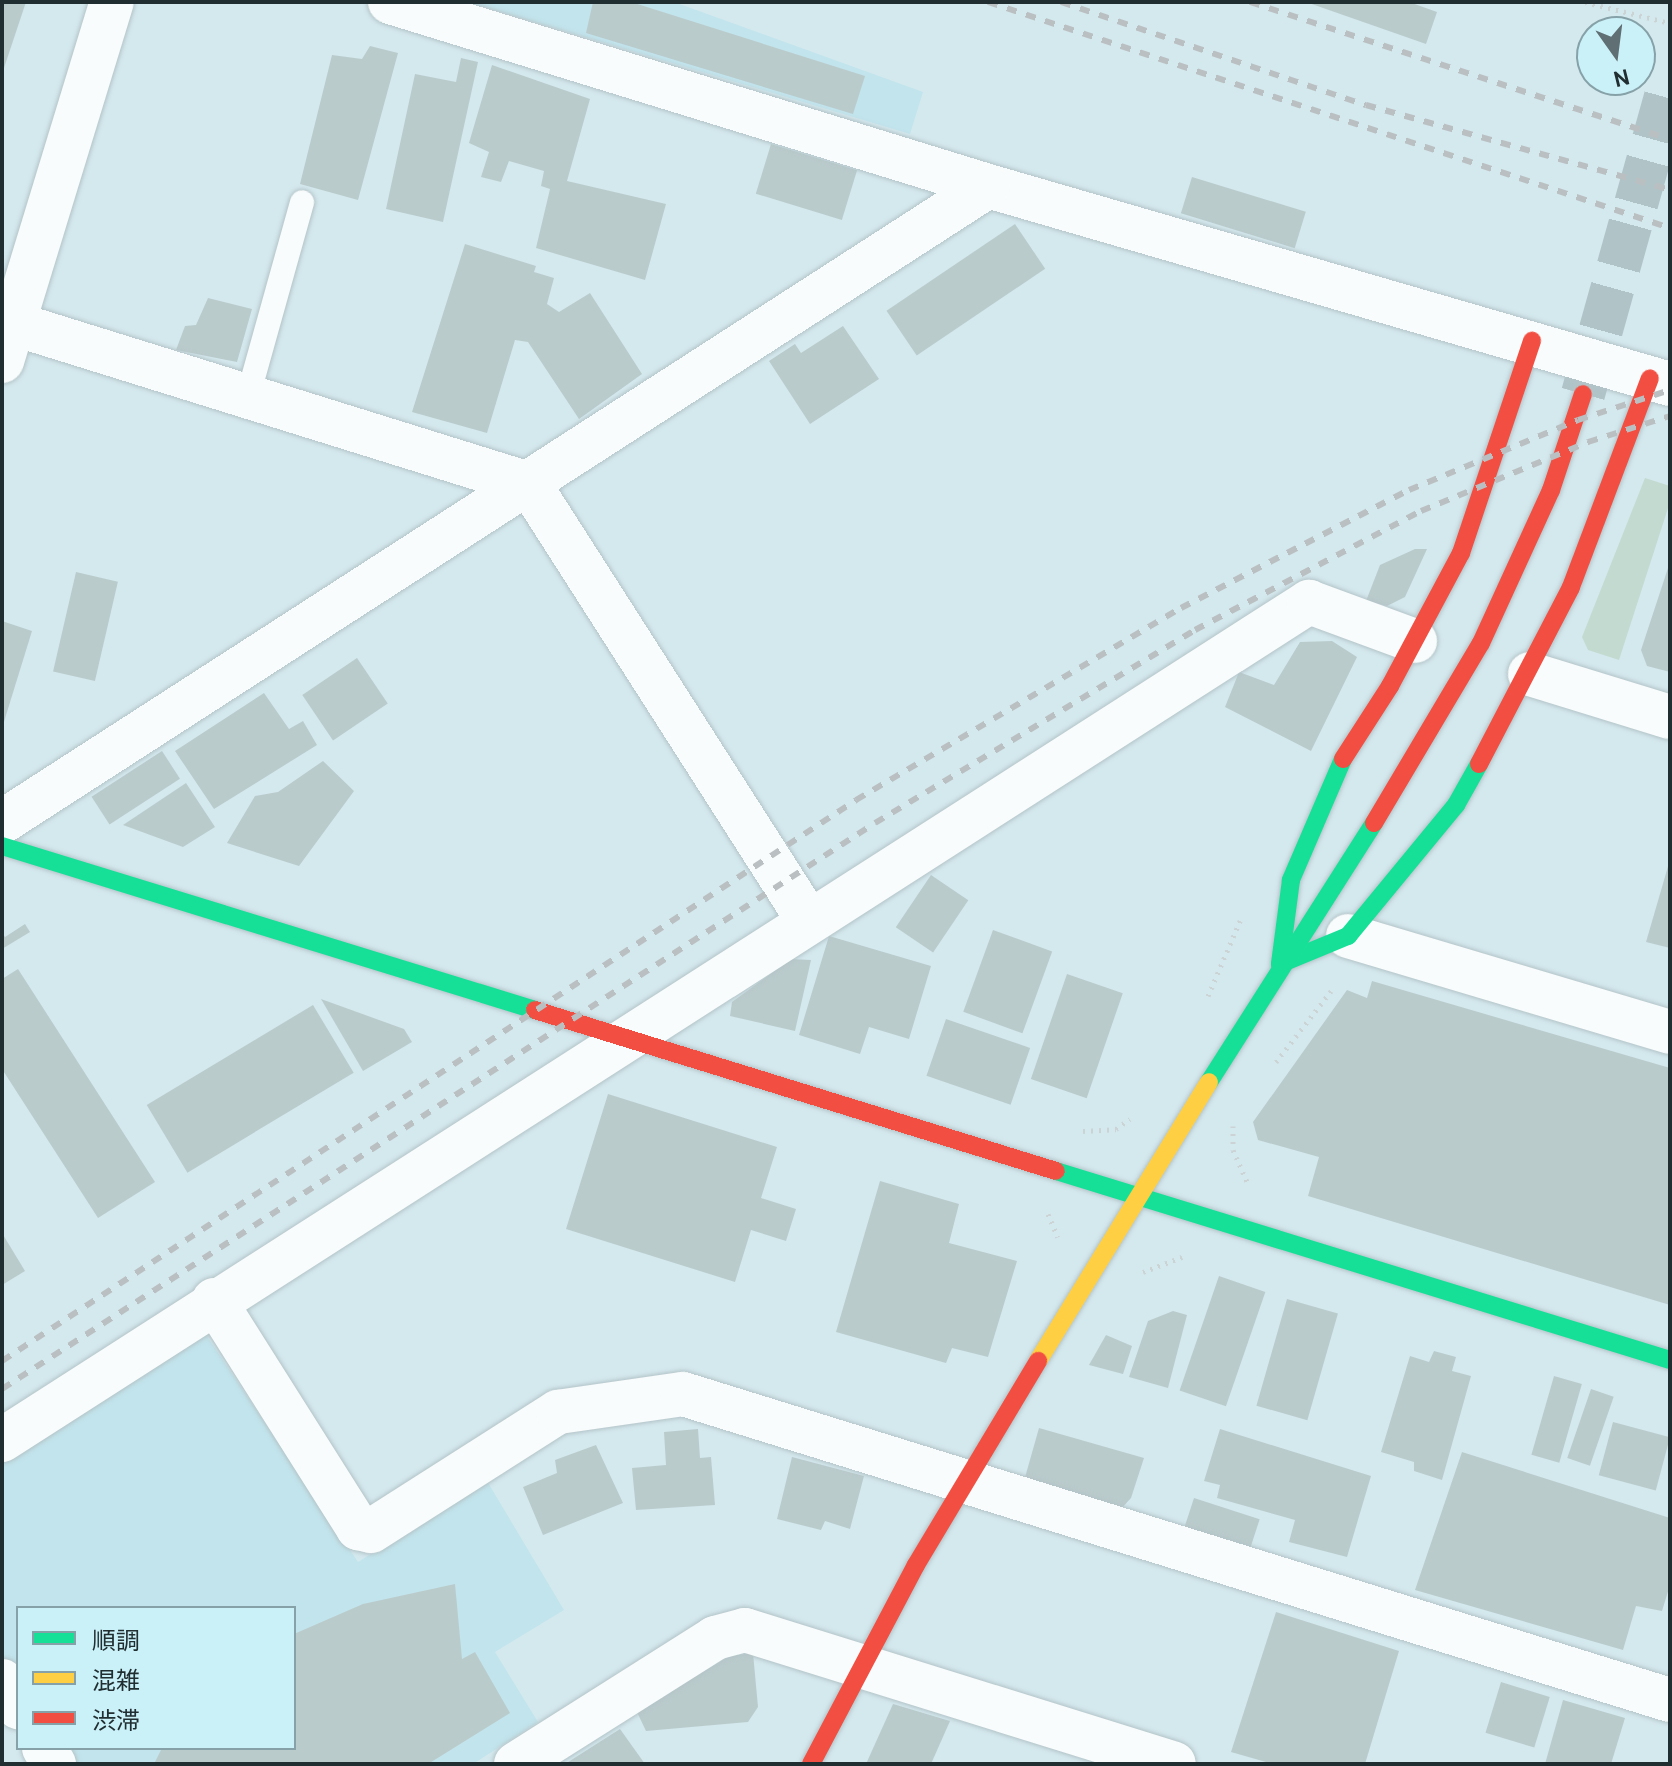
<!DOCTYPE html>
<meta charset="utf-8">
<style>
body{margin:0}
#map{position:relative;width:1672px;height:1766px;overflow:hidden;background:#d4e9ee;font-family:Cabin,"Noto Sans JP",sans-serif}
div>[style]{position:absolute}
.built>*{inset:0;background:#c2e4ec}
.green>*{inset:0;background:#c3dad0}
.building>*{inset:0;background:#bacbcc;transform-origin:0 0}
.secondary-tunnel>*{height:44px;margin-top:-22px;transform-origin:0;background:repeating-linear-gradient(90deg,#b0c4c8 0 44px,transparent 0 66px)}
.path>*{height:5px;margin-top:-2.5px;transform-origin:0;background:repeating-linear-gradient(90deg,#ccd3d4 0 2px,transparent 0 8px)}
.roads{filter:drop-shadow(0 0 2px #b4c4c8) drop-shadow(0 0 2px #b4c4c8)}
.lane>*{height:24px;margin:-12px;padding:0 12px;transform-origin:12px;border-radius:12px;background:#f9fcfc}
.street>*{height:44px;margin:-22px;padding:0 22px;transform-origin:22px;border-radius:22px;background:#f9fcfc}
.fast>*{height:18px;margin:-9px;padding:0 9px;transform-origin:9px;border-radius:9px;background:#16e098}
.slow>*{height:18px;margin:-9px;padding:0 9px;transform-origin:9px;border-radius:9px;background:#ffcf43}
.jam>*{height:18px;margin:-9px;padding:0 9px;transform-origin:9px;border-radius:9px;background:#f24e42}
.rail>*{height:6px;margin-top:-3px;transform-origin:0;background:repeating-linear-gradient(90deg,#babfc1 0 10px,transparent 0 20px)}
span{translate:-50% -50%;white-space:nowrap;text-align:center;line-height:1.15;-webkit-text-stroke:6px #caf0f8;paint-order:stroke}
.frame{position:absolute;inset:0;border:4px solid #202e31;pointer-events:none}
.legend{position:absolute;left:16px;top:1606px;width:280px;height:144px;box-sizing:border-box;background:#caf0f8;border:2px solid #86a2a8;margin:0;padding:10px 14px;list-style:none;font-size:24px;color:#202e31}
.legend li{display:flex;align-items:center;gap:16px;height:40px}
.legend b{width:40px;border:2px solid #86a2a8}
.north{position:absolute;left:1576px;top:16px;width:80px;height:80px;box-sizing:border-box;background:#caf0f8;border:2px solid #86a2a8;border-radius:50%;rotate:166deg;font-size:22px;font-weight:700;line-height:32px;text-align:center;color:#202e31}
.north::after{content:'';display:block;margin:auto;width:28px;height:36px;background:#5f6f73;clip-path:polygon(50% 0,100% 100%,50% 72%,0 100%)}
</style>
<div id="map">
<div class="built">
<i style="clip-path:polygon(468px 2px,674px 2px,923px 92px,910px 134px)"></i>
<i style="clip-path:polygon(204px 1332px,358px 1562px,487px 1481px,564px 1610px,495px 1652px,538px 1722px,473px 1764px,75px 1764px,65px 1748px,294px 1748px,294px 1608px,18px 1608px,18px 1678px,2px 1654px,2px 1460px)"></i>
</div>
<div class="green">
<i style="clip-path:polygon(1645px 478px,1670px 486px,1670px 502px,1619px 660px,1588px 650px,1582px 637px)"></i>
</div>
<div class="building">
<i style="clip-path:polygon(2px 2px,26px 2px,3px 71px,2px 71px)"></i>
<i style="clip-path:polygon(593px 2px,631px 2px,865px 76px,853px 114px,586px 33px)"></i>
<i style="clip-path:polygon(1306px 2px,1409px 2px,1437px 12px,1426px 44px)"></i>
<i style="clip-path:polygon(370px 46px,398px 53px,358px 200px,300px 184px,332px 55px,362px 59px)"></i>
<i style="clip-path:polygon(461px 58px,478px 62px,443px 222px,386px 209px,415px 74px,456px 82px)"></i>
<i style="clip-path:polygon(492px 65px,590px 99px,567px 181px,666px 204px,645px 280px,536px 248px,550px 189px,541px 186px,544px 171px,509px 161px,501px 182px,481px 177px,489px 152px,469px 143px)"></i>
<i style="left:771px;top:144px;width:90px;height:52px;rotate:17deg"></i>
<i style="left:1192px;top:177px;width:119px;height:38px;rotate:17deg"></i>
<i style="left:1015px;top:224px;width:54px;height:155px;rotate:56deg"></i>
<i style="clip-path:polygon(465px 244px,536px 266px,534px 272px,554px 278px,547px 304px,559px 312px,590px 293px,642px 374px,579px 419px,528px 342px,515px 340px,487px 433px,412px 412px)"></i>
<i style="clip-path:polygon(208px 298px,252px 309px,237px 362px,176px 350px,185px 326px,196px 325px)"></i>
<i style="clip-path:polygon(843px 326px,879px 379px,810px 424px,769px 361px,795px 344px,801px 353px)"></i>
<i style="clip-path:polygon(1415px 549px,1427px 549px,1405px 597px,1387px 606px,1366px 601px,1380px 565px)"></i>
<i style="clip-path:polygon(1670px 562px,1670px 672px,1647px 666px,1641px 650px)"></i>
<i style="left:76px;top:572px;width:43px;height:102px;rotate:13deg"></i>
<i style="clip-path:polygon(2px 621px,32px 631px,3px 725px,2px 725px)"></i>
<i style="clip-path:polygon(1332px 641px,1357px 657px,1311px 751px,1225px 707px,1239px 672px,1274px 685px,1300px 642px)"></i>
<i style="left:357px;top:658px;width:55px;height:66px;rotate:56deg"></i>
<i style="clip-path:polygon(264px 693px,289px 729px,303px 721px,317px 745px,214px 809px,175px 751px)"></i>
<i style="left:162px;top:751px;width:33px;height:84px;rotate:57deg"></i>
<i style="clip-path:polygon(323px 761px,354px 791px,299px 866px,227px 843px,255px 796px,278px 792px)"></i>
<i style="clip-path:polygon(186px 783px,215px 827px,183px 847px,123px 825px)"></i>
<i style="clip-path:polygon(1669px 863px,1670px 863px,1670px 948px,1646px 942px)"></i>
<i style="left:931px;top:875px;width:45px;height:63px;rotate:34deg"></i>
<i style="clip-path:polygon(25px 924px,30px 932px,2px 949px,2px 933px,5px 937px)"></i>
<i style="left:993px;top:930px;width:63px;height:87px;rotate:20deg"></i>
<i style="clip-path:polygon(829px 936px,931px 966px,909px 1039px,869px 1027px,860px 1054px,799px 1035px)"></i>
<i style="clip-path:polygon(791px 959px,811px 960px,795px 1031px,730px 1016px,732px 1002px)"></i>
<i style="clip-path:polygon(18px 969px,155px 1182px,98px 1218px,2px 1069px,2px 979px)"></i>
<i style="left:1067px;top:974px;width:59px;height:111px;rotate:19deg"></i>
<i style="clip-path:polygon(1372px 981px,1670px 1068px,1670px 1305px,1308px 1196px,1319px 1157px,1258px 1140px,1253px 1122px,1347px 990px,1367px 998px)"></i>
<i style="clip-path:polygon(321px 999px,404px 1029px,412px 1042px,363px 1071px)"></i>
<i style="left:313px;top:1005px;width:79px;height:194px;rotate:59deg"></i>
<i style="left:946px;top:1019px;width:89px;height:60px;rotate:19deg"></i>
<i style="clip-path:polygon(608px 1094px,777px 1147px,761px 1198px,796px 1209px,786px 1241px,751px 1230px,735px 1282px,566px 1229px)"></i>
<i style="clip-path:polygon(880px 1181px,959px 1204px,949px 1243px,1017px 1261px,988px 1357px,952px 1348px,946px 1363px,836px 1332px)"></i>
<i style="clip-path:polygon(2px 1233px,25px 1271px,2px 1285px)"></i>
<i style="left:1219px;top:1276px;width:49px;height:121px;rotate:19deg"></i>
<i style="left:1287px;top:1299px;width:53px;height:111px;rotate:16deg"></i>
<i style="clip-path:polygon(1173px 1311px,1187px 1315px,1168px 1388px,1129px 1377px,1148px 1321px)"></i>
<i style="clip-path:polygon(1106px 1335px,1132px 1346px,1123px 1374px,1089px 1365px)"></i>
<i style="clip-path:polygon(1434px 1351px,1456px 1357px,1452px 1371px,1471px 1376px,1442px 1480px,1414px 1471px,1414px 1462px,1381px 1452px,1410px 1356px,1429px 1362px)"></i>
<i style="left:1554px;top:1376px;width:29px;height:82px;rotate:16deg"></i>
<i style="left:1591px;top:1389px;width:24px;height:73px;rotate:19deg"></i>
<i style="left:1613px;top:1422px;width:59px;height:55px;rotate:15deg"></i>
<i style="clip-path:polygon(1039px 1428px,1144px 1458px,1131px 1498px,1120px 1510px,1024px 1481px)"></i>
<i style="clip-path:polygon(698px 1429px,700px 1458px,711px 1457px,715px 1505px,636px 1510px,632px 1468px,666px 1465px,664px 1432px)"></i>
<i style="clip-path:polygon(1220px 1429px,1371px 1476px,1347px 1557px,1289px 1542px,1295px 1520px,1217px 1498px,1220px 1485px,1204px 1481px)"></i>
<i style="clip-path:polygon(596px 1445px,623px 1503px,543px 1535px,523px 1487px,557px 1473px,555px 1460px)"></i>
<i style="clip-path:polygon(1462px 1452px,1670px 1518px,1670px 1585px,1662px 1611px,1636px 1606px,1623px 1650px,1415px 1590px)"></i>
<i style="clip-path:polygon(792px 1457px,864px 1476px,850px 1529px,825px 1521px,821px 1530px,777px 1519px)"></i>
<i style="left:1194px;top:1498px;width:69px;height:31px;rotate:18deg"></i>
<i style="clip-path:polygon(455px 1584px,462px 1659px,475px 1652px,510px 1713px,428px 1764px,154px 1764px,162px 1748px,294px 1748px,294px 1634px,363px 1604px)"></i>
<i style="clip-path:polygon(1276px 1612px,1399px 1651px,1365px 1764px,1273px 1764px,1231px 1752px)"></i>
<i style="clip-path:polygon(753px 1653px,758px 1707px,748px 1722px,646px 1731px,636px 1710px,730px 1656px)"></i>
<i style="left:1501px;top:1682px;width:51px;height:53px;rotate:17deg"></i>
<i style="clip-path:polygon(1563px 1700px,1625px 1718px,1611px 1764px,1545px 1764px)"></i>
<i style="clip-path:polygon(893px 1704px,950px 1721px,931px 1764px,866px 1764px)"></i>
<i style="clip-path:polygon(620px 1729px,645px 1764px,565px 1764px)"></i>
</div>
<div class="secondary-tunnel">
<i style="left:1583px;top:394px;width:323px;rotate:-74.4deg"></i>
</div>
<div class="path">
<i style="left:1585px;top:2px;width:88px;rotate:13.9deg"></i>
<i style="left:1208px;top:996px;width:82px;rotate:-66.9deg"></i>
<i style="left:1276px;top:1062px;width:90px;rotate:-52.2deg"></i>
<i style="left:1233px;top:1126px;width:24px;rotate:90deg"></i>
<i style="left:1233px;top:1150px;width:37px;rotate:66deg"></i>
<i style="left:1083px;top:1131px;width:33px;rotate:-3deg"></i>
<i style="left:1116px;top:1129px;width:17px;rotate:-36deg"></i>
<i style="left:1048px;top:1214px;width:25px;rotate:67deg"></i>
<i style="left:1143px;top:1272px;width:42px;rotate:-21deg"></i>
</div>
<div class="roads">
<div class="lane">
<i style="left:248px;top:396px;width:201px;rotate:-74.4deg"></i>
</div>
<div class="street">
<i style="left:390px;top:2px;width:626px;rotate:17.1deg"></i>
<i style="left:988px;top:186px;width:710px;rotate:16.19deg"></i>
<i style="left:2px;top:320px;width:552px;rotate:17.29deg"></i>
<i style="left:529px;top:484px;width:518px;rotate:57.38deg"></i>
<i style="left:2px;top:361px;width:375px;rotate:-73deg"></i>
<i style="left:1530px;top:674px;width:146px;rotate:17.1deg"></i>
<i style="left:2px;top:822px;width:1173px;rotate:-32.82deg"></i>
<i style="left:1348px;top:936px;width:336px;rotate:16.6deg"></i>
<i style="left:214px;top:1300px;width:270px;rotate:57.7deg"></i>
<i style="left:358px;top:1528px;width:13px;rotate:13deg"></i>
<i style="left:371px;top:1531px;width:222px;rotate:-32.5deg"></i>
<i style="left:558px;top:1412px;width:126px;rotate:-8.2deg"></i>
<i style="left:683px;top:1394px;width:1033px;rotate:17.23deg"></i>
<i style="left:2px;top:1440px;width:1553px;rotate:-32.67deg"></i>
<i style="left:1309px;top:602px;width:113px;rotate:20.2deg"></i>
<i style="left:2px;top:1681px;width:31px;rotate:58deg"></i>
<i style="left:44px;top:1748px;width:19px;rotate:58deg"></i>
<i style="left:516px;top:1764px;width:236px;rotate:-32.3deg"></i>
<i style="left:715px;top:1638px;width:31px;rotate:-15deg"></i>
<i style="left:745px;top:1630px;width:449px;rotate:17.3deg"></i>
</div>
<div class="fast">
<i style="left:1343px;top:759px;width:132px;rotate:113.3deg"></i>
<i style="left:1291px;top:880px;width:85px;rotate:97.5deg"></i>
<i style="left:1280px;top:964px;width:74px;rotate:-22.4deg"></i>
<i style="left:1348px;top:936px;width:170px;rotate:-50.5deg"></i>
<i style="left:1456px;top:805px;width:47px;rotate:-60.7deg"></i>
<i style="left:2px;top:846px;width:558px;rotate:17.1deg"></i>
<i style="left:1209px;top:1082px;width:307px;rotate:-57.5deg"></i>
<i style="left:1056px;top:1171px;width:642px;rotate:17.11deg"></i>
</div>
<div class="slow">
<i style="left:1038px;top:1361px;width:327px;rotate:-58.5deg"></i>
</div>
<div class="jam">
<i style="left:1343px;top:759px;width:87px;rotate:-57.2deg"></i>
<i style="left:1390px;top:686px;width:151px;rotate:-61.9deg"></i>
<i style="left:1461px;top:553px;width:224px;rotate:-71.5deg"></i>
<i style="left:1479px;top:764px;width:199px;rotate:-62.5deg"></i>
<i style="left:1571px;top:587px;width:223px;rotate:-69.3deg"></i>
<i style="left:1374px;top:823px;width:209px;rotate:-59.3deg"></i>
<i style="left:1481px;top:643px;width:168px;rotate:-65.4deg"></i>
<i style="left:1551px;top:490px;width:101px;rotate:-71.6deg"></i>
<i style="left:535px;top:1010px;width:545px;rotate:17.17deg"></i>
<i style="left:811px;top:1764px;width:225px;rotate:-62.2deg"></i>
<i style="left:916px;top:1565px;width:238px;rotate:-59.1deg"></i>
</div>
</div>
<div class="rail">
<i style="left:988px;top:2px;width:718px;rotate:18.33deg"></i>
<i style="left:1061px;top:2px;width:322px;rotate:18.7deg"></i>
<i style="left:1366px;top:105px;width:316px;rotate:15.6deg"></i>
<i style="left:1250px;top:2px;width:442px;rotate:18.1deg"></i>
<i style="left:2px;top:1361px;width:1022px;rotate:-33.3deg"></i>
<i style="left:856px;top:800px;width:377px;rotate:-30.6deg"></i>
<i style="left:1181px;top:608px;width:257px;rotate:-27.4deg"></i>
<i style="left:1409px;top:490px;width:183px;rotate:-22.5deg"></i>
<i style="left:1578px;top:420px;width:97px;rotate:-18.1deg"></i>
<i style="left:2px;top:1389px;width:1040px;rotate:-32.96deg"></i>
<i style="left:875px;top:823px;width:374px;rotate:-31.1deg"></i>
<i style="left:1195px;top:630px;width:255px;rotate:-27.8deg"></i>
<i style="left:1421px;top:511px;width:181px;rotate:-22.4deg"></i>
<i style="left:1588px;top:442px;width:86px;rotate:-17.6deg"></i>
</div>
<div class="frame"></div>
<ul class="legend">
<li><b style="height:10px;background:#16e098"></b>順調</li>
<li><b style="height:10px;background:#ffcf43"></b>混雑</li>
<li><b style="height:10px;background:#f24e42"></b>渋滞</li>
</ul>
<div class="north">N</div>
</div>
